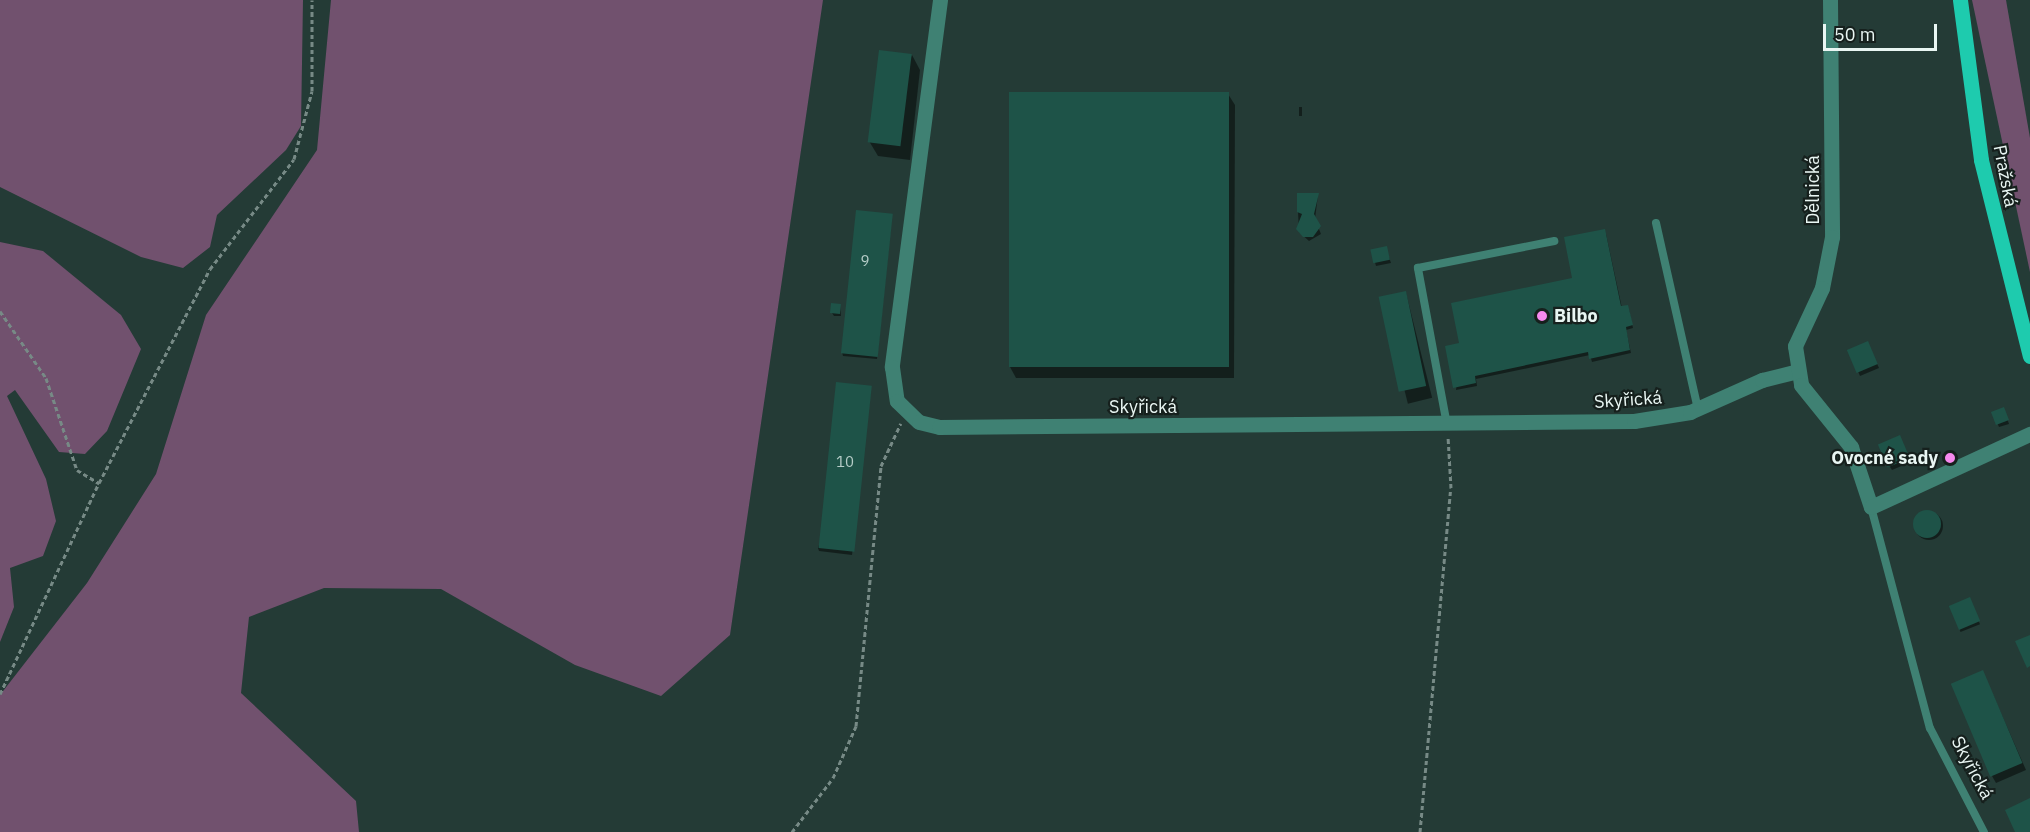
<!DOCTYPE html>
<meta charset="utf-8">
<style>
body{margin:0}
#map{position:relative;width:2030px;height:832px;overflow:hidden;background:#243b36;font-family:"IBM Plex Sans",sans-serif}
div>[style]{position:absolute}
.green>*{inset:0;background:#71516e}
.shadow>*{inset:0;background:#0007;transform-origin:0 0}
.round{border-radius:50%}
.building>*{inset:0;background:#1e5348;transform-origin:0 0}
.path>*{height:3px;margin-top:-1.5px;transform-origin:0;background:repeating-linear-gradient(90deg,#778a86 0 4.5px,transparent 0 7.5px)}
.lane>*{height:8px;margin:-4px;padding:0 4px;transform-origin:4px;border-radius:4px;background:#3f8173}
.street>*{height:15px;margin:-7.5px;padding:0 7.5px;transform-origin:7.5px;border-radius:7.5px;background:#3f8173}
.primary>*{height:15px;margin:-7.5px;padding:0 7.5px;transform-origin:7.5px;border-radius:7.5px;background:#1ecbae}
.dots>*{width:16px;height:16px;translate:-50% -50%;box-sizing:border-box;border:3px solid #16201d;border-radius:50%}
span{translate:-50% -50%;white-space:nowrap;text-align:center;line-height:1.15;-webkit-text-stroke:4.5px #16201d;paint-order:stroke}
.number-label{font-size:15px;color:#b6cdc8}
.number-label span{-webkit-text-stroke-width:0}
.street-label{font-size:18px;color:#e9f6f3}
.poi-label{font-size:18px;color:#e9f6f3;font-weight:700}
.left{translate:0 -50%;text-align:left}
.right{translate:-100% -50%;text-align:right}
.scale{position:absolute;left:1823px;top:24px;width:114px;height:27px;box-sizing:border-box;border:3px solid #e9f6f3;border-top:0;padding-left:8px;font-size:18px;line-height:21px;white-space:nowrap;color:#e9f6f3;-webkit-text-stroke:4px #16201d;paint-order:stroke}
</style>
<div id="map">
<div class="green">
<i style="clip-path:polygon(0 0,303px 0,301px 126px,286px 150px,217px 215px,210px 247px,183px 268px,141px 257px,0 187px)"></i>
<i style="clip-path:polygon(331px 0,823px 0,730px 635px,661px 696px,575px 665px,441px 589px,324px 588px,249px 617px,241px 693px,356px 801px,359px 832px,0 832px,0 695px,87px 583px,156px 474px,206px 315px,317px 150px)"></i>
<i style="clip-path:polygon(1972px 0,2006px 0,2030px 138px,2030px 272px)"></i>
<i style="clip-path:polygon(0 242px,43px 251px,121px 315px,141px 349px,107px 431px,85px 454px,59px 452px,15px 390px,7px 396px,46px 479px,56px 521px,43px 556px,10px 568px,14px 607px,0 642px)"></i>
</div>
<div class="shadow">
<i style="clip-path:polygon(912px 55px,920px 70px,910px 160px,878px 156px,869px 141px)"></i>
<i style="clip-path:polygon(1228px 94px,1235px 105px,1234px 378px,1016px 378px,1010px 367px)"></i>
<i style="left:1299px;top:107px;width:3px;height:9px"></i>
<i style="clip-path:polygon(1318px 195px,1315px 219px,1321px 234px,1309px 241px,1299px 232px,1298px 212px)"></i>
<i style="clip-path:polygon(892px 215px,877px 359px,843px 356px,842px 352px)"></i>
<i style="clip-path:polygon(1606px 234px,1622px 308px,1629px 310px,1633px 328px,1626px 330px,1631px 353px,1592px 362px,1590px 355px,1476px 379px,1477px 386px,1456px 390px,1461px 344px,1574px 279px)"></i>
<i style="clip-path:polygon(1386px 248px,1391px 263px,1376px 266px,1372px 251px)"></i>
<i style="left:1406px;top:293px;width:108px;height:25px;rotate:76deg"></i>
<i style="clip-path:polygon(840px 306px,841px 316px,834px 316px,832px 313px)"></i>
<i style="clip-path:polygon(1869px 346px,1879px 368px,1860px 376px,1849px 351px)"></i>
<i style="clip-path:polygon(871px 388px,852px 555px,819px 551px,818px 548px)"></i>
<i style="clip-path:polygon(2005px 412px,2009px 424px,1999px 427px,1993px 413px)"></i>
<i style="clip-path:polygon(1901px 440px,1911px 462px,1892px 470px,1890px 467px)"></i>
<i class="round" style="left:1915px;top:512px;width:28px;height:28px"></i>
<i style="left:1971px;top:602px;width:24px;height:21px;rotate:68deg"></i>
<i style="clip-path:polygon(1986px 679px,2026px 770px,1996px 783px,1992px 776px)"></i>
</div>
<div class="building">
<i style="left:879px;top:50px;width:33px;height:93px;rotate:7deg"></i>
<i style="left:1009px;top:92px;width:220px;height:275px"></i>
<i style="clip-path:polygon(1297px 193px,1319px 193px,1314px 214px,1321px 226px,1313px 237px,1303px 237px,1296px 229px,1302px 214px,1297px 212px)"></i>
<i style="left:856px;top:210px;width:37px;height:144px;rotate:6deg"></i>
<i style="clip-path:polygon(1605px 229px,1621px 306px,1628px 305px,1633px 325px,1626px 327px,1630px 350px,1589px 359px,1588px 352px,1475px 376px,1476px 383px,1453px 388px,1445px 346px,1459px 343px,1451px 303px,1572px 278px,1564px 237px)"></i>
<i style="left:1387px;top:246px;width:14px;height:17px;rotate:78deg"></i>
<i style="left:1406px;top:291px;width:97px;height:28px;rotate:78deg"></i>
<i style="left:831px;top:303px;width:10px;height:10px;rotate:6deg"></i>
<i style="left:1868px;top:341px;width:25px;height:23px;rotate:67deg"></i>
<i style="left:836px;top:382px;width:36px;height:167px;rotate:6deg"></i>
<i style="left:2004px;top:407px;width:14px;height:14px;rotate:69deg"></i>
<i style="left:1900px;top:435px;width:25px;height:24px;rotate:67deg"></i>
<i class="round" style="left:1913px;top:510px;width:28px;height:28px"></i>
<i style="left:1970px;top:597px;width:26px;height:23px;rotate:67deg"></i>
<i style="clip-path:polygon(2030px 635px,2030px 666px,2027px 668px,2015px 641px)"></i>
<i style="left:1983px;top:670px;width:101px;height:35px;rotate:67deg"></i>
<i style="clip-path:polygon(2030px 798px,2030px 832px,2015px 832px,2005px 810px)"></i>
</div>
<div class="path">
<i style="left:0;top:311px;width:81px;rotate:55.5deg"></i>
<i style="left:46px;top:378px;width:97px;rotate:71.4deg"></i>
<i style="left:77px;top:470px;width:26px;rotate:31deg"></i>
<i style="left:0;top:694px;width:233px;rotate:-64.9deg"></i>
<i style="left:99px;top:483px;width:241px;rotate:-62.6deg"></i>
<i style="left:210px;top:269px;width:138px;rotate:-52.6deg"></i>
<i style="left:294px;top:159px;width:70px;rotate:-75.2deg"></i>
<i style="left:312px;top:91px;width:91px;rotate:-90deg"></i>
<i style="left:792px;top:832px;width:68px;rotate:-52.8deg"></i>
<i style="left:833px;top:778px;width:57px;rotate:-66.1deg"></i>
<i style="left:856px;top:726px;width:261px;rotate:-84.5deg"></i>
<i style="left:881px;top:466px;width:47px;rotate:-65.1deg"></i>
<i style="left:1420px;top:832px;width:345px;rotate:-84.9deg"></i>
<i style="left:1451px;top:488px;width:52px;rotate:-93.3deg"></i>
</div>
<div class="lane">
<i style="left:1656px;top:223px;width:191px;rotate:77.3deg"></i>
<i style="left:1447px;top:425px;width:160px;rotate:-100.5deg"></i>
<i style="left:1418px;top:268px;width:139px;rotate:-11.2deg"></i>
<i style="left:1871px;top:507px;width:229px;rotate:75.1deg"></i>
<i style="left:1930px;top:728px;width:117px;rotate:62.6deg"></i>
</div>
<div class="street">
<i style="left:940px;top:0;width:370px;rotate:97.5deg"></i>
<i style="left:892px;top:367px;width:34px;rotate:82deg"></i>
<i style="left:897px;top:401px;width:30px;rotate:44deg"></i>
<i style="left:919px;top:422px;width:21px;rotate:14deg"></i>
<i style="left:939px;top:427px;width:695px;rotate:-0.49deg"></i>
<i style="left:1634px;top:421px;width:57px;rotate:-9.1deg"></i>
<i style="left:1690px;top:412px;width:79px;rotate:-24deg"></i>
<i style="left:1762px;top:380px;width:34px;rotate:-14deg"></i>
<i style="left:1830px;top:0;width:237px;rotate:89.5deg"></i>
<i style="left:1832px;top:237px;width:52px;rotate:101.1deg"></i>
<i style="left:1822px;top:288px;width:64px;rotate:115deg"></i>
<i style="left:1795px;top:346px;width:39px;rotate:81deg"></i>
<i style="left:1801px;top:385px;width:80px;rotate:51.1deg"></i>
<i style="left:1851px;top:447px;width:63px;rotate:71.6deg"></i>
<i style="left:1871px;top:507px;width:175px;rotate:-24.7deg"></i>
</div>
<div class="primary">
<i style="left:1960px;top:0;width:161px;rotate:82.5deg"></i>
<i style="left:1981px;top:160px;width:202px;rotate:76deg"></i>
</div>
<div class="dots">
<i style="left:1542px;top:316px;background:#f689ee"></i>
<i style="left:1950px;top:458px;background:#f689ee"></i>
</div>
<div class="number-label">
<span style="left:865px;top:261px">9</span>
<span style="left:845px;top:462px">10</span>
</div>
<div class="street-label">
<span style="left:2005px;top:176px;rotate:79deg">Pražská</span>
<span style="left:1813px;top:190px;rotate:-90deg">Dělnická</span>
<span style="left:1628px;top:400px;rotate:-4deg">Skyřická</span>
<span style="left:1143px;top:407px">Skyřická</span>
<span style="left:1972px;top:768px;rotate:62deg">Skyřická</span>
</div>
<div class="poi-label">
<span class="left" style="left:1554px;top:316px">Bilbo</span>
<span class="right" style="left:1938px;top:458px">Ovocné sady</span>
</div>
<div class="scale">50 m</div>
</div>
